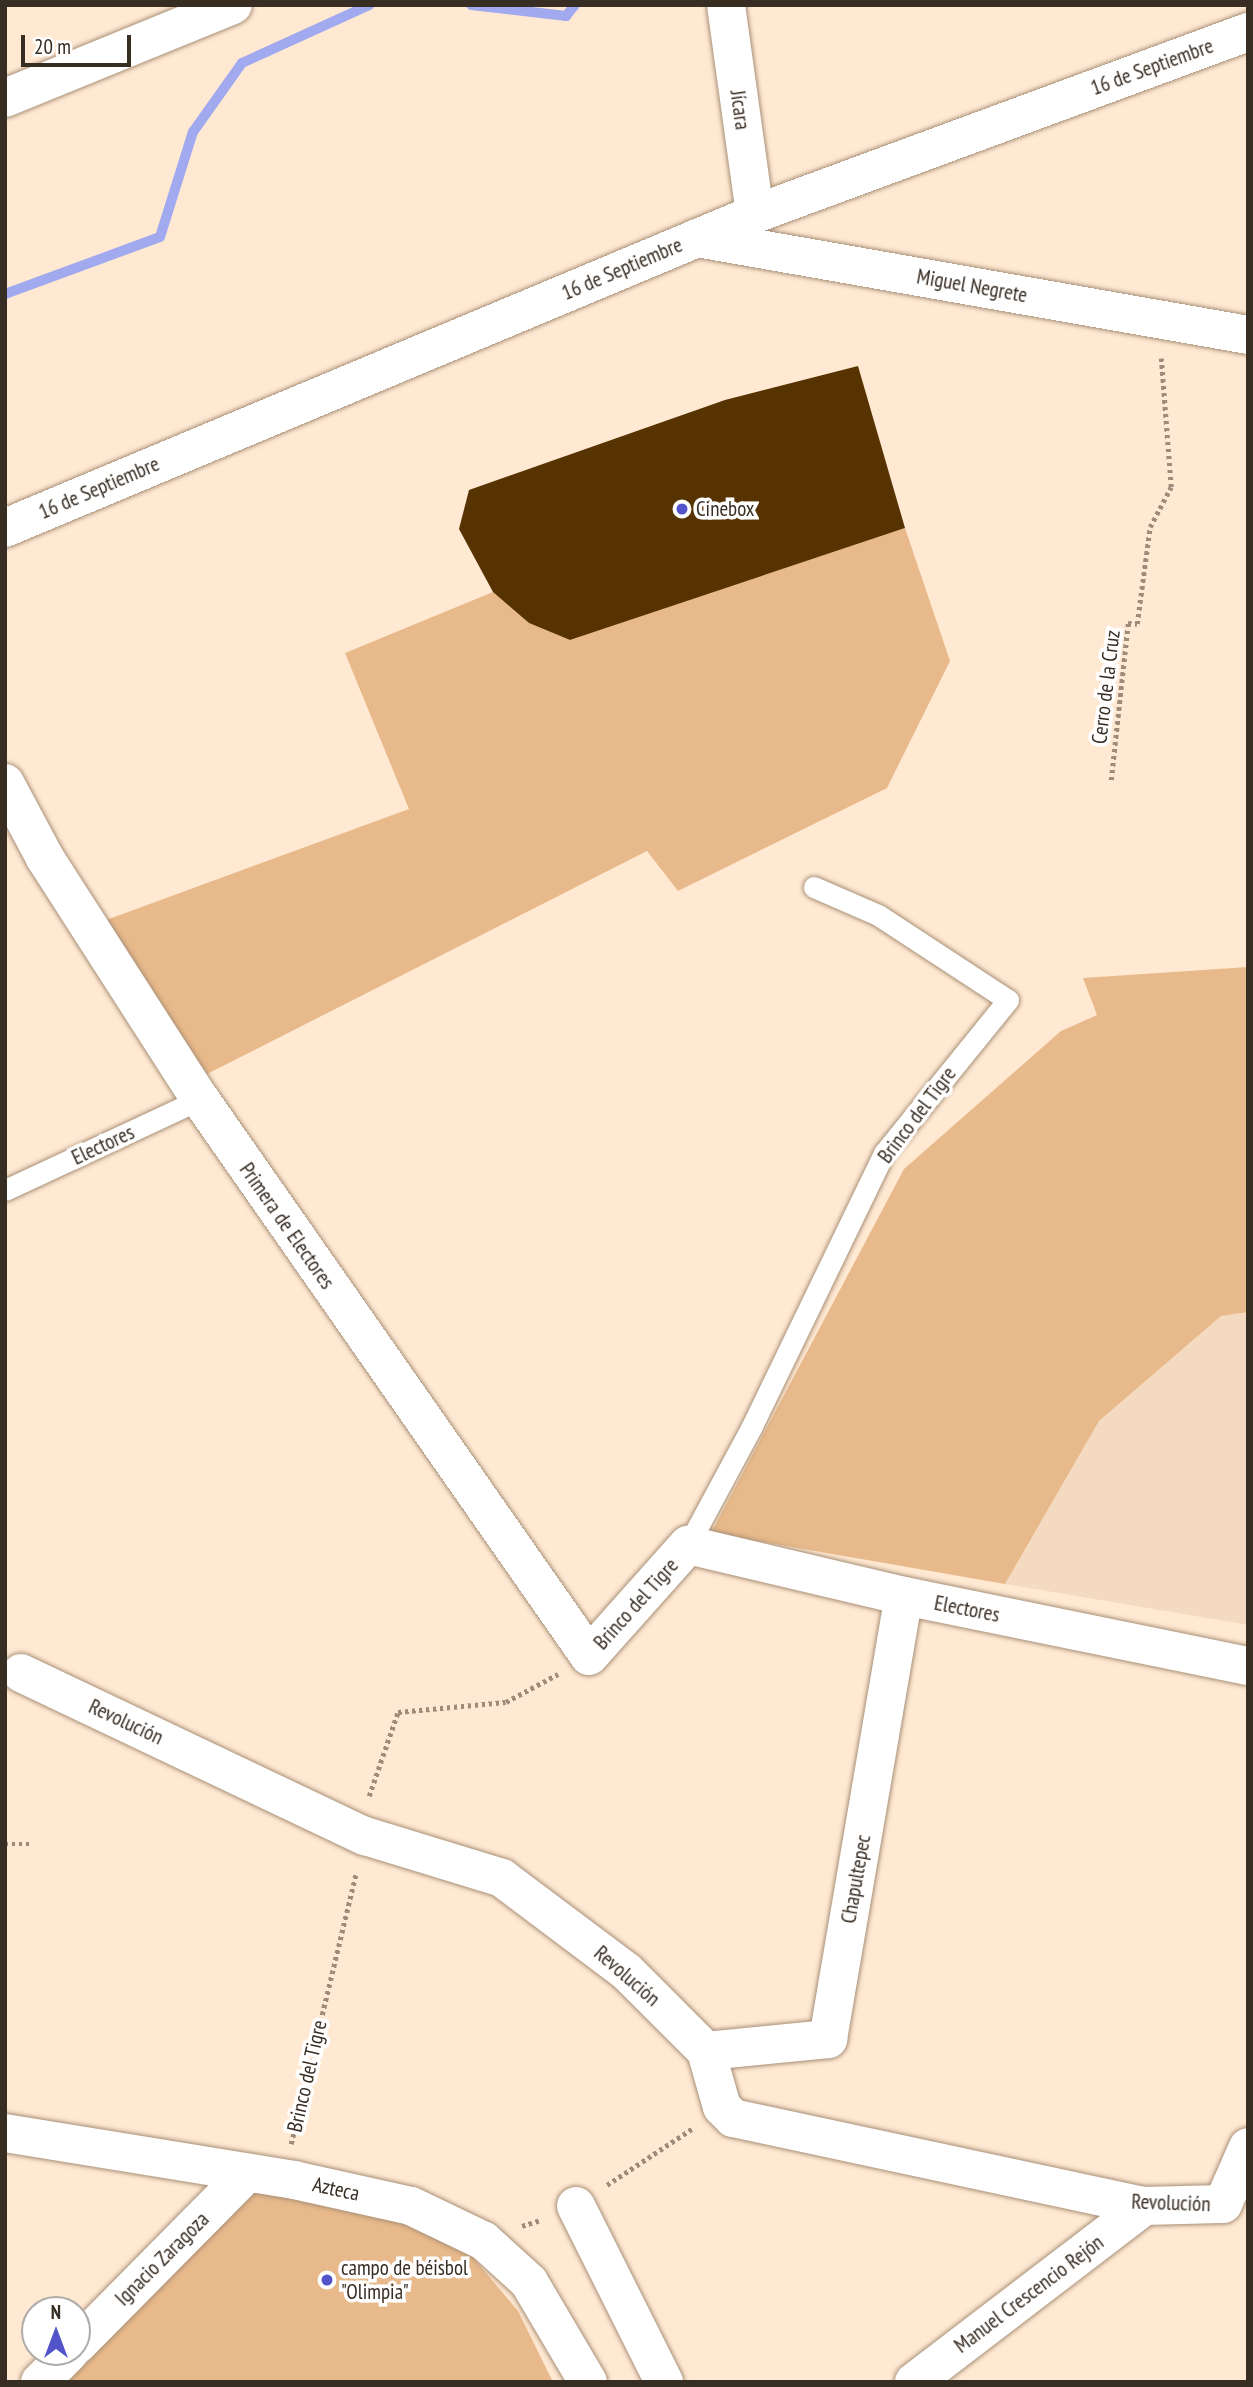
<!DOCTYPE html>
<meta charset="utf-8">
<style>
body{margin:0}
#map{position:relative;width:1253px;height:2387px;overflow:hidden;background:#ffe9d3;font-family:"PT Sans Narrow",sans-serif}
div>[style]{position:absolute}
.built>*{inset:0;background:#f4dac0}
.green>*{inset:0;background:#e8b98a}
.stream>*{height:10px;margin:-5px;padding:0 5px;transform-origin:5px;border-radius:5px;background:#a1aaee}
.building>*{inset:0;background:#583302}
.path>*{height:4.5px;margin-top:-2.25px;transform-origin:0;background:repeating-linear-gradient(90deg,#9d8c7c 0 3.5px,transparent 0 7px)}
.roads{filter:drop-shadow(0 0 2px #a99077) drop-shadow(0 0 2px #a99077)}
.lane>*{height:21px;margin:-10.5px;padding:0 10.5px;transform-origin:10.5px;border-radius:10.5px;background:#fff}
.street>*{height:38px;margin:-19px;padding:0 19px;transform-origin:19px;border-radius:19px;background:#fff}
.secondary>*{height:38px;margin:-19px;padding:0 19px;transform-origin:19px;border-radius:19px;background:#fff}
.dots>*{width:19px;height:19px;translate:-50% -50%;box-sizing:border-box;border:4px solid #fff;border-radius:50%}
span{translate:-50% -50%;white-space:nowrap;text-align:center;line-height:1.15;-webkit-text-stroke:7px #fff;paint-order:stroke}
.street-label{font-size:21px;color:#382d23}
.poi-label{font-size:21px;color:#382d23}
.left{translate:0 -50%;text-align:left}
.frame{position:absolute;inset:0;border:7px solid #382d23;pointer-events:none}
.north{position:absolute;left:21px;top:2296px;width:70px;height:70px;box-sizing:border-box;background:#fff;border:2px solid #afaba7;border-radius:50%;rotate:0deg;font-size:19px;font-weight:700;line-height:28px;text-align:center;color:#382d23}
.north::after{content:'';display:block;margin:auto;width:24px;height:32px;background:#5353ca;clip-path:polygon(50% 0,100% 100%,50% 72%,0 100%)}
.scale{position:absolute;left:21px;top:35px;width:110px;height:32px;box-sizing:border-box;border:4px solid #382d23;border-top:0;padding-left:9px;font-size:21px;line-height:24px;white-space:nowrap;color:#382d23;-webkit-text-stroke:5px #fff;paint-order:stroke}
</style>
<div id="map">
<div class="built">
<i style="clip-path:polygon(1248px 1312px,1248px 1625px,1005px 1584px,1099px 1421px,1221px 1316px)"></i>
</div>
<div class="green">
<i style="clip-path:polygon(905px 528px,950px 661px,887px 788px,678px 891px,647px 851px,207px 1074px,90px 926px,409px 809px,345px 653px,493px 592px,529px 623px,570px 640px)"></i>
<i style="clip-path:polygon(1248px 967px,1248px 1312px,1221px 1316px,1099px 1421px,1005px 1584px,711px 1533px,904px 1169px,1061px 1031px,1097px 1015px,1083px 978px)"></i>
<i style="clip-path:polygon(254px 2180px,376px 2204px,465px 2248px,518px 2311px,553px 2382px,68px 2382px)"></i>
</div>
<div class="stream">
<i style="left:471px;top:5px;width:96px;rotate:6.6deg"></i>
<i style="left:566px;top:16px;width:14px;rotate:-51deg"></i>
<i style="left:5px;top:294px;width:165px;rotate:-20.2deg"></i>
<i style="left:160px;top:237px;width:110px;rotate:-72.6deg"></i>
<i style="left:193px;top:132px;width:85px;rotate:-54.6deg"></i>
<i style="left:242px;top:63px;width:140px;rotate:-24.5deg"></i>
</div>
<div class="building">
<i style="clip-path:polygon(858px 366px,905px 528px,570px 640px,529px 623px,493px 592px,459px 529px,469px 490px,725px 400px)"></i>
</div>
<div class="path">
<i style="left:1111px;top:780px;width:158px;rotate:-83.8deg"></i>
<i style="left:1128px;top:623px;width:9px;rotate:6deg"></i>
<i style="left:1137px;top:624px;width:98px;rotate:-82.4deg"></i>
<i style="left:1150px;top:527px;width:45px;rotate:-62.3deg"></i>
<i style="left:1171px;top:487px;width:129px;rotate:-94.4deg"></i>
<i style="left:369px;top:1796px;width:89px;rotate:-71deg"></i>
<i style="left:398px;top:1712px;width:108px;rotate:-5.3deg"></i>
<i style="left:506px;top:1702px;width:59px;rotate:-28.3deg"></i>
<i style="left:5px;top:1844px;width:28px"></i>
<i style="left:291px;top:2144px;width:279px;rotate:-76.5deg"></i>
<i style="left:607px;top:2185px;width:103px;rotate:-33.5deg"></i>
<i style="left:522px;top:2226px;width:19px;rotate:-18deg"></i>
</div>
<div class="roads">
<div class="lane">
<i style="left:5px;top:1190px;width:215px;rotate:-25deg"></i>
<i style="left:688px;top:1545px;width:135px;rotate:-61.7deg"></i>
<i style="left:752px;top:1426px;width:303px;rotate:-64.2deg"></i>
<i style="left:884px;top:1153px;width:197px;rotate:-51deg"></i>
<i style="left:1008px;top:1000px;width:155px;rotate:-146.8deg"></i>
<i style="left:878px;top:915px;width:70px;rotate:-156.4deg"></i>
</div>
<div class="street">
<i style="left:726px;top:5px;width:211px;rotate:82.1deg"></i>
<i style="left:5px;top:98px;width:246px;rotate:-22.2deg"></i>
<i style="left:5px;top:783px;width:85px;rotate:61.9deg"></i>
<i style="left:45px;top:858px;width:287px;rotate:57.3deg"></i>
<i style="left:200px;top:1099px;width:679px;rotate:55.07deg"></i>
<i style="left:589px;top:1656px;width:149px;rotate:-48.3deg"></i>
<i style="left:688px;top:1545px;width:222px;rotate:13.3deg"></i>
<i style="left:904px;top:1596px;width:351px;rotate:11.5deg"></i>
<i style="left:21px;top:1673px;width:381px;rotate:25.4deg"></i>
<i style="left:365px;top:1836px;width:143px;rotate:17deg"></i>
<i style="left:502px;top:1878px;width:155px;rotate:36.9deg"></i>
<i style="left:626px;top:1971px;width:113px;rotate:45deg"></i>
<i style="left:706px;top:2051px;width:58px;rotate:74.1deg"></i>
<i style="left:722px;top:2107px;width:16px;rotate:45deg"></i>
<i style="left:733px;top:2118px;width:420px;rotate:12.1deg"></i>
<i style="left:1144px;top:2206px;width:79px;rotate:-1.5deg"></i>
<i style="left:1223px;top:2204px;width:62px;rotate:-66.3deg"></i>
<i style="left:706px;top:2051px;width:123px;rotate:-5.6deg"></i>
<i style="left:828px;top:2039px;width:449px;rotate:-80.3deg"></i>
<i style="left:5px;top:2133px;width:293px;rotate:9.2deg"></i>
<i style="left:294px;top:2180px;width:120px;rotate:12.5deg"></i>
<i style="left:411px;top:2206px;width:81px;rotate:25.6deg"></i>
<i style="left:484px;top:2241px;width:61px;rotate:42.3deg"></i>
<i style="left:529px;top:2282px;width:116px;rotate:59.5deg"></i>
<i style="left:576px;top:2206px;width:197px;rotate:63.4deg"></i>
<i style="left:77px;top:2345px;width:242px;rotate:-45.3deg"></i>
<i style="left:40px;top:2382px;width:42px;rotate:-45deg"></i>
<i style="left:914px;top:2382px;width:290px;rotate:-37.4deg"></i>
</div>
<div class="secondary">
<i style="left:697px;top:238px;width:559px;rotate:9.98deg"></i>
<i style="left:5px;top:528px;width:813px;rotate:-22.72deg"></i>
<i style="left:755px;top:214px;width:526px;rotate:-20.26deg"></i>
</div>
</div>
<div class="dots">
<i style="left:682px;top:509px;background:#5353ca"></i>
<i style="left:327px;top:2280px;background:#5353ca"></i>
</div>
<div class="street-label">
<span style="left:1152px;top:67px;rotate:-20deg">16 de Septiembre</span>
<span style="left:740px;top:110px;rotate:82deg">Jícara</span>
<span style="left:622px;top:269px;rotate:-23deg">16 de Septiembre</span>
<span style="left:972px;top:286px;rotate:10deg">Miguel Negrete</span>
<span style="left:99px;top:488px;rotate:-23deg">16 de Septiembre</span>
<span style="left:1106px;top:687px;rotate:-83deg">Cerro de la Cruz</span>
<span style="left:917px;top:1115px;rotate:-53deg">Brinco del Tigre</span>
<span style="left:103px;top:1145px;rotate:-25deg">Electores</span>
<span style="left:287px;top:1226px;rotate:55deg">Primera de Electores</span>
<span style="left:636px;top:1604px;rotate:-48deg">Brinco del Tigre</span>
<span style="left:967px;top:1609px;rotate:11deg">Electores</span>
<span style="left:126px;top:1722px;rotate:25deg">Revolución</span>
<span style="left:856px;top:1879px;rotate:-80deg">Chapultepec</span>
<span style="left:627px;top:1976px;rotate:41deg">Revolución</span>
<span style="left:307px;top:2076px;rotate:-77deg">Brinco del Tigre</span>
<span style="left:336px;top:2189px;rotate:12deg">Azteca</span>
<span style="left:1171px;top:2203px;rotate:2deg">Revolución</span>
<span style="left:162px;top:2259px;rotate:-45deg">Ignacio Zaragoza</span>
<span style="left:1029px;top:2294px;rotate:-37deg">Manuel Crescencio Rejón</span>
</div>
<div class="poi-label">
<span class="left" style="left:696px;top:509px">Cinebox</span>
<span class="left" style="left:341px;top:2280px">campo de béisbol<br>"Olimpia"</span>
</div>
<div class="frame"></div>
<div class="north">N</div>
<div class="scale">20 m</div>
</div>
